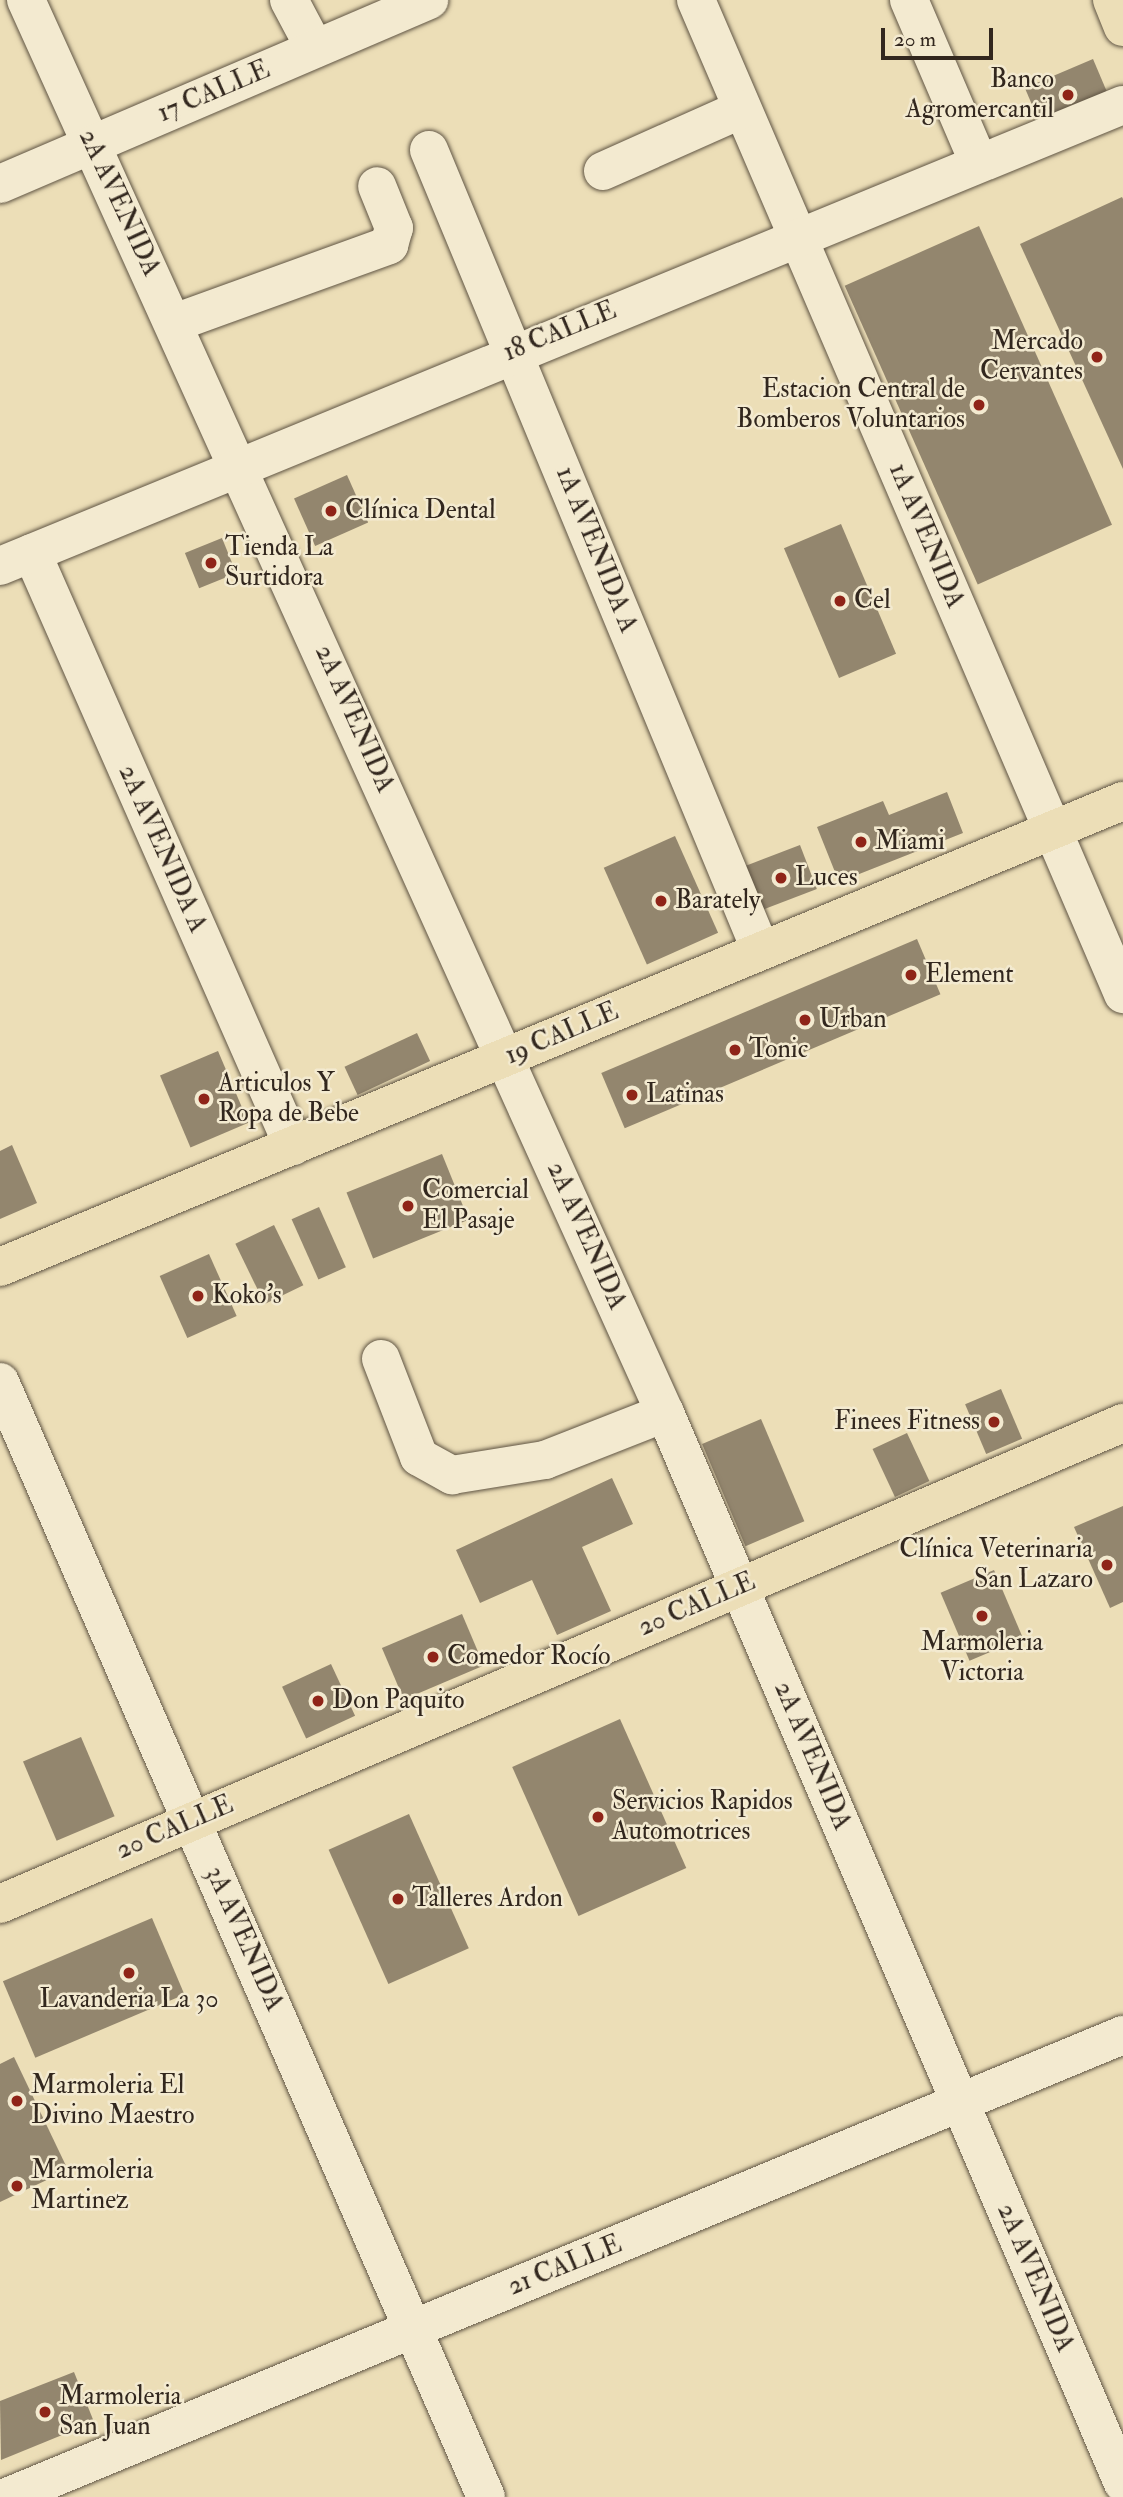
<!DOCTYPE html>
<meta charset="utf-8">
<style>
body{margin:0}
#map{position:relative;width:1123px;height:2497px;overflow:hidden;background:#ecdeb7;font-family:"IM FELL Double Pica",serif}
div>[style]{position:absolute}
.building>*{inset:0;background:#93866e;transform-origin:0 0}
.roads{filter:drop-shadow(0 0 2px #605544) drop-shadow(0 0 2px #605544)}
.minor>*{height:38px;margin:-19px;padding:0 19px;transform-origin:19px;border-radius:19px;background:#f3ead0}
.major>*{height:38px;margin:-19px;padding:0 19px;transform-origin:19px;border-radius:19px;background:#ecdeb7}
.dots>*{width:19px;height:19px;translate:-50% -50%;box-sizing:border-box;border:4px solid #f3ead0;border-radius:50%}
span{translate:-50% -50%;white-space:nowrap;text-align:center;line-height:1.15;-webkit-text-stroke:5px #f3ead0;paint-order:stroke}
.poi-label{font-size:26px;color:#32271e}
.right{translate:-100% -50%;text-align:right}
.left{translate:0 -50%;text-align:left}
.street-label{font-size:26px;color:#32271e}
.scale{position:absolute;left:881px;top:28px;width:112px;height:32px;box-sizing:border-box;border:4px solid #32271e;border-top:0;padding-left:9px;font-size:21px;line-height:24px;white-space:nowrap;color:#32271e;-webkit-text-stroke:5px #f3ead0;paint-order:stroke}
</style>
<div id="map">
<div class="building">
<i style="left:1093px;top:59px;width:47px;height:74px;rotate:67deg"></i>
<i style="clip-path:polygon(1122px 197px,1123px 199px,1123px 469px,1020px 244px)"></i>
<i style="left:979px;top:226px;width:327px;height:147px;rotate:66deg"></i>
<i style="left:347px;top:475px;width:52px;height:58px;rotate:66deg"></i>
<i style="left:841px;top:524px;width:141px;height:62px;rotate:67deg"></i>
<i style="left:222px;top:538px;width:38px;height:40px;rotate:68deg"></i>
<i style="clip-path:polygon(947px 792px,963px 833px,839px 882px,817px 827px,883px 801px,889px 815px)"></i>
<i style="left:675px;top:836px;width:106px;height:78px;rotate:66deg"></i>
<i style="left:800px;top:845px;width:47px;height:60px;rotate:69deg"></i>
<i style="left:917px;top:939px;width:60px;height:343px;rotate:67deg"></i>
<i style="left:417px;top:1033px;width:31px;height:80px;rotate:65deg"></i>
<i style="left:218px;top:1051px;width:78px;height:63px;rotate:67deg"></i>
<i style="clip-path:polygon(12px 1145px,37px 1203px,0 1219px,0 1151px)"></i>
<i style="left:442px;top:1154px;width:71px;height:103px;rotate:68deg"></i>
<i style="left:319px;top:1207px;width:66px;height:30px;rotate:66deg"></i>
<i style="left:274px;top:1225px;width:67px;height:43px;rotate:64deg"></i>
<i style="left:209px;top:1254px;width:68px;height:54px;rotate:66deg"></i>
<i style="left:1001px;top:1389px;width:54px;height:39px;rotate:67deg"></i>
<i style="left:761px;top:1419px;width:111px;height:64px;rotate:67deg"></i>
<i style="left:907px;top:1433px;width:53px;height:38px;rotate:65deg"></i>
<i style="clip-path:polygon(612px 1478px,633px 1524px,582px 1547px,611px 1611px,557px 1635px,532px 1580px,480px 1603px,456px 1550px)"></i>
<i style="clip-path:polygon(1123px 1506px,1123px 1602px,1110px 1608px,1074px 1527px)"></i>
<i style="left:994px;top:1570px;width:74px;height:58px;rotate:67deg"></i>
<i style="left:462px;top:1614px;width:56px;height:87px;rotate:67deg"></i>
<i style="left:331px;top:1664px;width:57px;height:54px;rotate:65deg"></i>
<i style="left:620px;top:1719px;width:163px;height:118px;rotate:66deg"></i>
<i style="left:81px;top:1737px;width:86px;height:63px;rotate:67deg"></i>
<i style="left:409px;top:1814px;width:147px;height:88px;rotate:66deg"></i>
<i style="left:152px;top:1918px;width:83px;height:162px;rotate:67deg"></i>
<i style="clip-path:polygon(14px 2057px,68px 2170px,0 2202px,0 2064px)"></i>
<i style="clip-path:polygon(74px 2372px,94px 2422px,1px 2460px,0 2401px)"></i>
</div>
<div class="roads">
<div class="minor">
<i style="left:26px;top:0;width:1551px;rotate:65.67deg"></i>
<i style="left:665px;top:1413px;width:1164px;rotate:66.83deg"></i>
<i style="left:289px;top:0;width:55px;rotate:62deg"></i>
<i style="left:696px;top:0;width:1082px;rotate:66.75deg"></i>
<i style="left:909px;top:0;width:177px;rotate:66.8deg"></i>
<i style="left:429px;top:150px;width:867px;rotate:67.49deg"></i>
<i style="left:603px;top:171px;width:152px;rotate:-24deg"></i>
<i style="left:0;top:184px;width:467px;rotate:-23.2deg"></i>
<i style="left:174px;top:323px;width:229px;rotate:-19.9deg"></i>
<i style="left:389px;top:245px;width:18px;rotate:-74deg"></i>
<i style="left:394px;top:228px;width:45px;rotate:-112deg"></i>
<i style="left:32px;top:553px;width:648px;rotate:66.24deg"></i>
<i style="left:0;top:566px;width:1214px;rotate:-22.32deg"></i>
<i style="left:381px;top:1359px;width:105px;rotate:68.8deg"></i>
<i style="left:419px;top:1457px;width:38px;rotate:29deg"></i>
<i style="left:452px;top:1475px;width:94px;rotate:-9.2deg"></i>
<i style="left:545px;top:1460px;width:129px;rotate:-21.4deg"></i>
<i style="left:0;top:1382px;width:1216px;rotate:66.45deg"></i>
<i style="left:7px;top:2497px;width:1208px;rotate:-22.49deg"></i>
</div>
<div class="major">
<i style="left:1112px;top:0;width:29px;rotate:68deg"></i>
<i style="left:0;top:1267px;width:1216px;rotate:-22.54deg"></i>
<i style="left:0;top:1904px;width:1222px;rotate:-23.19deg"></i>
</div>
</div>
<div class="dots">
<i style="left:1068px;top:95px;background:#8f2418"></i>
<i style="left:1097px;top:357px;background:#8f2418"></i>
<i style="left:979px;top:405px;background:#8f2418"></i>
<i style="left:331px;top:511px;background:#8f2418"></i>
<i style="left:211px;top:563px;background:#8f2418"></i>
<i style="left:840px;top:601px;background:#8f2418"></i>
<i style="left:861px;top:842px;background:#8f2418"></i>
<i style="left:781px;top:878px;background:#8f2418"></i>
<i style="left:661px;top:901px;background:#8f2418"></i>
<i style="left:911px;top:975px;background:#8f2418"></i>
<i style="left:805px;top:1020px;background:#8f2418"></i>
<i style="left:735px;top:1050px;background:#8f2418"></i>
<i style="left:632px;top:1095px;background:#8f2418"></i>
<i style="left:204px;top:1099px;background:#8f2418"></i>
<i style="left:408px;top:1206px;background:#8f2418"></i>
<i style="left:198px;top:1296px;background:#8f2418"></i>
<i style="left:994px;top:1422px;background:#8f2418"></i>
<i style="left:1107px;top:1565px;background:#8f2418"></i>
<i style="left:982px;top:1616px;background:#8f2418"></i>
<i style="left:433px;top:1657px;background:#8f2418"></i>
<i style="left:318px;top:1701px;background:#8f2418"></i>
<i style="left:598px;top:1817px;background:#8f2418"></i>
<i style="left:398px;top:1899px;background:#8f2418"></i>
<i style="left:129px;top:1973px;background:#8f2418"></i>
<i style="left:17px;top:2101px;background:#8f2418"></i>
<i style="left:17px;top:2186px;background:#8f2418"></i>
<i style="left:45px;top:2412px;background:#8f2418"></i>
</div>
<div class="poi-label">
<span class="right" style="left:1054px;top:95px">Banco<br>Agromercantil</span>
<span class="right" style="left:1083px;top:357px">Mercado<br>Cervantes</span>
<span class="right" style="left:965px;top:405px">Estacion Central de<br>Bomberos Voluntarios</span>
<span class="left" style="left:345px;top:511px">Clínica Dental</span>
<span class="left" style="left:225px;top:563px">Tienda La<br>Surtidora</span>
<span class="left" style="left:854px;top:601px">Cel</span>
<span class="left" style="left:875px;top:842px">Miami</span>
<span class="left" style="left:795px;top:878px">Luces</span>
<span class="left" style="left:675px;top:901px">Barately</span>
<span class="left" style="left:925px;top:975px">Element</span>
<span class="left" style="left:819px;top:1020px">Urban</span>
<span class="left" style="left:749px;top:1050px">Tonic</span>
<span class="left" style="left:218px;top:1099px">Articulos Y<br>Ropa de Bebe</span>
<span class="left" style="left:646px;top:1095px">Latinas</span>
<span class="left" style="left:422px;top:1206px">Comercial<br>El Pasaje</span>
<span class="left" style="left:212px;top:1296px">Koko's</span>
<span class="right" style="left:980px;top:1422px">Finees Fitness</span>
<span class="right" style="left:1093px;top:1565px">Clínica Veterinaria<br>San Lazaro</span>
<span style="left:982px;top:1658px">Marmoleria<br>Victoria</span>
<span class="left" style="left:447px;top:1657px">Comedor Rocío</span>
<span class="left" style="left:332px;top:1701px">Don Paquito</span>
<span class="left" style="left:612px;top:1817px">Servicios Rapidos<br>Automotrices</span>
<span class="left" style="left:412px;top:1899px">Talleres Ardon</span>
<span style="left:129px;top:2000px">Lavanderia La 30</span>
<span class="left" style="left:31px;top:2101px">Marmoleria El<br>Divino Maestro</span>
<span class="left" style="left:31px;top:2186px">Marmoleria<br>Martinez</span>
<span class="left" style="left:59px;top:2412px">Marmoleria<br>San Juan</span>
</div>
<div class="street-label">
<span style="left:214px;top:92px;rotate:-23deg">17 CALLE</span>
<span style="left:119px;top:203px;rotate:65deg">2A AVENIDA</span>
<span style="left:560px;top:332px;rotate:-22deg">18 CALLE</span>
<span style="left:926px;top:536px;rotate:67deg">1A AVENIDA</span>
<span style="left:596px;top:550px;rotate:68deg">1A AVENIDA A</span>
<span style="left:354px;top:719px;rotate:66deg">2A AVENIDA</span>
<span style="left:162px;top:849px;rotate:66deg">2A AVENIDA A</span>
<span style="left:562px;top:1034px;rotate:-23deg">19 CALLE</span>
<span style="left:586px;top:1236px;rotate:66deg">2A AVENIDA</span>
<span style="left:697px;top:1605px;rotate:-23deg">20 CALLE</span>
<span style="left:812px;top:1756px;rotate:67deg">2A AVENIDA</span>
<span style="left:175px;top:1828px;rotate:-23deg">20 CALLE</span>
<span style="left:244px;top:1939px;rotate:66deg">3A AVENIDA</span>
<span style="left:565px;top:2266px;rotate:-22deg">21 CALLE</span>
<span style="left:1035px;top:2278px;rotate:67deg">2A AVENIDA</span>
</div>
<div class="scale">20 m</div>
</div>
